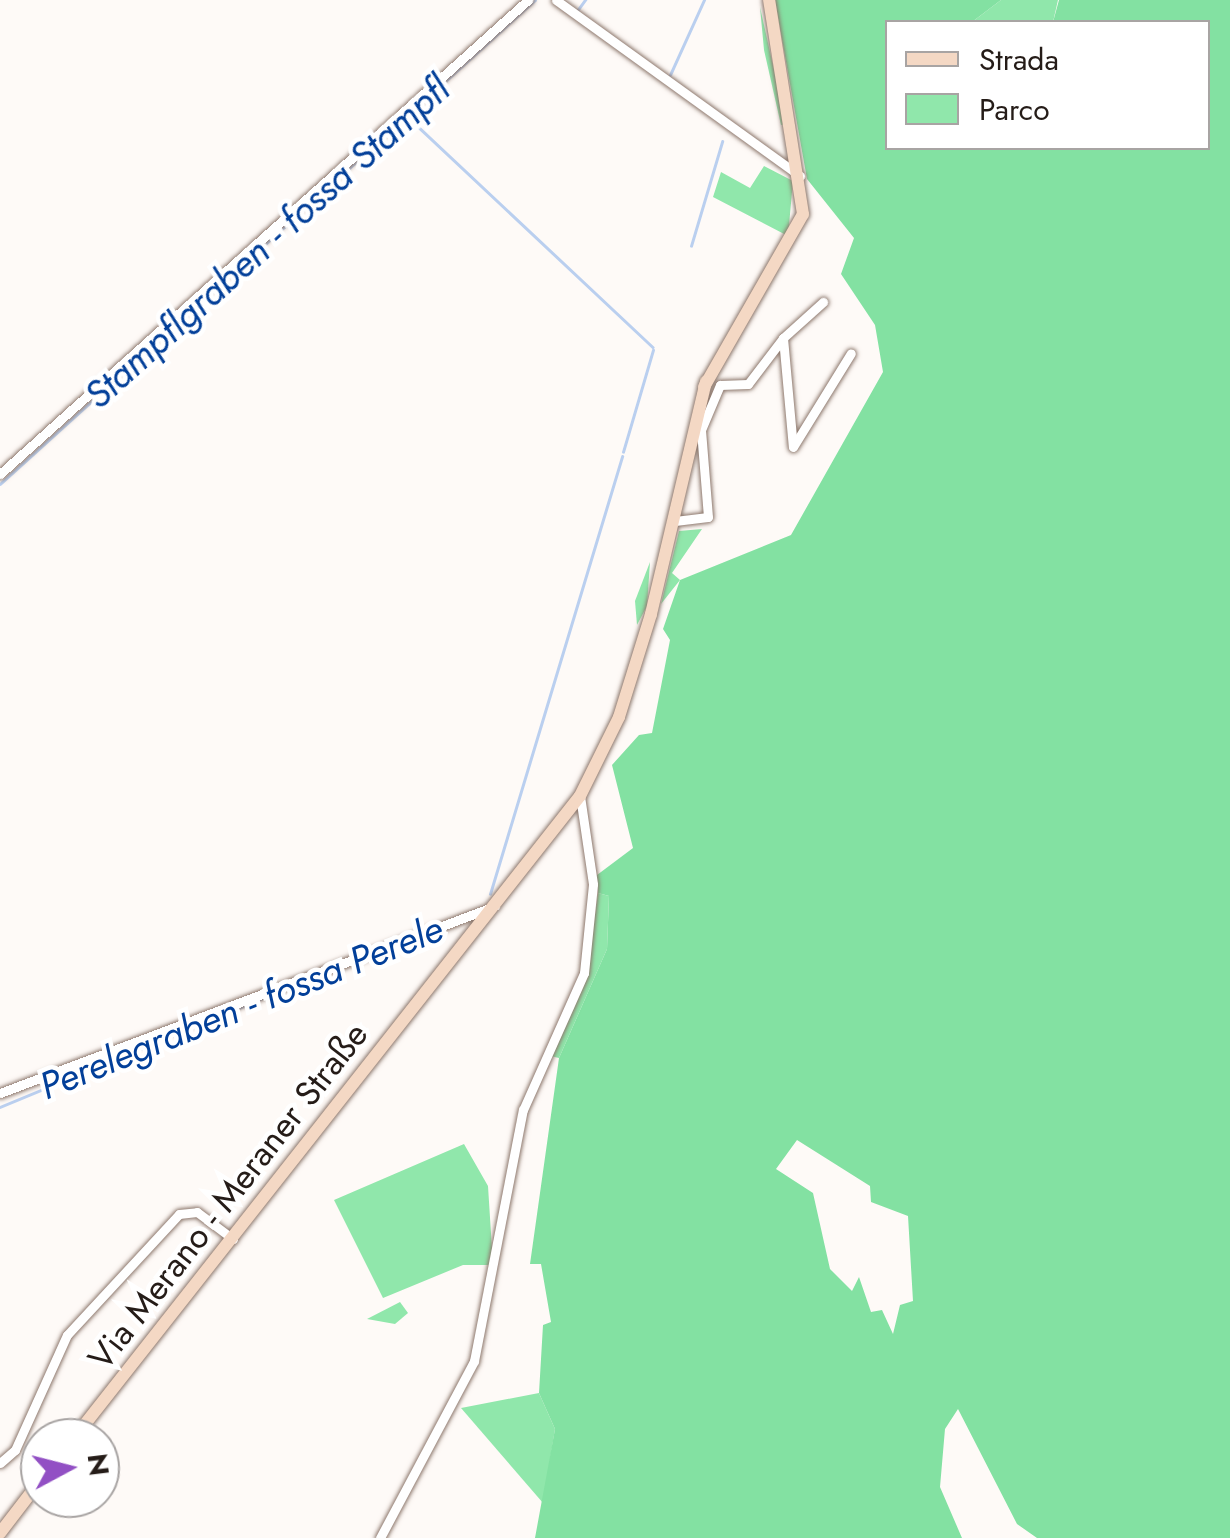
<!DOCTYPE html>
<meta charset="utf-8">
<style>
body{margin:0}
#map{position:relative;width:1230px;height:1538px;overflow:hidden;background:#fefaf7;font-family:Jost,sans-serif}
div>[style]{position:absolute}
.green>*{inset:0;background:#90e7ab}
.forest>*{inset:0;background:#83e1a2}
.stream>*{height:2.5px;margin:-1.25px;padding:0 1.25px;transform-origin:1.25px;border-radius:1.25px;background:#bacfef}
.roads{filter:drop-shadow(0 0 2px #8d786d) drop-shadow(0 0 2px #8d786d)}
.street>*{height:9px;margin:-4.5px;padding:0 4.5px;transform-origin:4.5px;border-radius:4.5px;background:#fff}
.secondary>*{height:12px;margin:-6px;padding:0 6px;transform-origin:6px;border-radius:6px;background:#f4d8c4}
span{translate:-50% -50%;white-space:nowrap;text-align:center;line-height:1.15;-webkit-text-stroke:9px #fff;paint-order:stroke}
.street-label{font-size:35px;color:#251c18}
.water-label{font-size:38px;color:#023f99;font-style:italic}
.legend{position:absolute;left:885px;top:20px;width:325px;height:130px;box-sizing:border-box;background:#fff;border:2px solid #a8a4a3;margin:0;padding:12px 18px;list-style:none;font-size:30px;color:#251c18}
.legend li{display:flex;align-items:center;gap:20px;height:50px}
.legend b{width:50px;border:2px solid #a8a4a3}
.north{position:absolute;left:20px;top:1418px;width:100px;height:100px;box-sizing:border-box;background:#fff;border:2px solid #a8a4a3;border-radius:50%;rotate:83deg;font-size:28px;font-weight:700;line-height:40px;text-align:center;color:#251c18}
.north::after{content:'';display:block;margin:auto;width:35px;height:45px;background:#9250c4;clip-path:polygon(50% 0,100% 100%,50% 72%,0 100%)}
</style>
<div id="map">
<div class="green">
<i style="clip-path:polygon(1001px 0,1058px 0,1053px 22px,972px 22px)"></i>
<i style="clip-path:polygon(760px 7px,786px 124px,781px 125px,764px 50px)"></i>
<i style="clip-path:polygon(764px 166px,793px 181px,788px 236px,713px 197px,721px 172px,750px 188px)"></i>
<i style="clip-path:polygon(702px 529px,672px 573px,680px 580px,661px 604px,679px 531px)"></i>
<i style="clip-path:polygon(650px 562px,647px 606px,637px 625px,635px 601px)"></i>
<i style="clip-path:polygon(598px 893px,609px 896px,607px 949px,559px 1058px,546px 1055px,587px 973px)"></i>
<i style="clip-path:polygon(464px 1144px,488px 1186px,493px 1265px,463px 1265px,383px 1298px,334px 1200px)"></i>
<i style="clip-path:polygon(400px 1302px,408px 1313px,395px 1324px,367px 1319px)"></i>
<i style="clip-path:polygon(539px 1393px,555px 1429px,543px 1503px,461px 1408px)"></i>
</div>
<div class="forest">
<i style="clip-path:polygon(evenodd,775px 0,1001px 0,972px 22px,888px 22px,888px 148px,1208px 148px,1208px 22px,1053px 22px,1059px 0,1230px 0,1230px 1538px,1037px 1538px,1017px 1524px,958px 1409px,945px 1429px,940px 1487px,962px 1538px,535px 1538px,555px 1429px,539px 1393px,543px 1325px,551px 1322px,541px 1264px,530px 1264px,559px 1058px,607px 949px,609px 896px,598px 893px,597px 875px,633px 848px,612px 765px,639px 735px,652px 733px,670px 640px,663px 629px,680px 580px,791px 535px,883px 372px,875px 325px,841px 274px,854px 238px,807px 179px,775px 0,797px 1140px,870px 1186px,871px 1202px,908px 1216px,913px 1301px,900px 1305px,893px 1334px,882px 1310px,871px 1312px,859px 1277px,852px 1291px,830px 1269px,813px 1193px,776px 1169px,797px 1140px)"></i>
</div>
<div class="stream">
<i style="left:577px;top:11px;width:14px;rotate:-54deg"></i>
<i style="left:670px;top:75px;width:82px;rotate:-65.6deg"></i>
<i style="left:410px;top:119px;width:333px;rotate:43.2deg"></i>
<i style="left:691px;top:246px;width:109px;rotate:-73.4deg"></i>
<i style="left:623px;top:452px;width:106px;rotate:-73.6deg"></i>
<i style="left:0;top:484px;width:721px;rotate:-42.13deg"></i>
<i style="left:490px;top:894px;width:457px;rotate:-73.2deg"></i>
<i style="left:0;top:1107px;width:285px;rotate:-22.5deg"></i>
</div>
<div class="roads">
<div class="street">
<i style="left:556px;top:0;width:301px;rotate:35.8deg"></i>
<i style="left:783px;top:338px;width:54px;rotate:-42deg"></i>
<i style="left:0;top:474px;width:710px;rotate:-41.92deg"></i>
<i style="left:675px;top:521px;width:33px;rotate:-7deg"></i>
<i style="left:708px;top:517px;width:87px;rotate:-94.6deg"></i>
<i style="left:701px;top:430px;width:49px;rotate:-67.1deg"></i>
<i style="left:720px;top:385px;width:28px;rotate:-2deg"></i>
<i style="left:748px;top:384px;width:58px;rotate:-52.7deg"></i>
<i style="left:783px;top:338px;width:109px;rotate:84.8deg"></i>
<i style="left:793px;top:447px;width:110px;rotate:-58.3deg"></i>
<i style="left:0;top:1093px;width:529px;rotate:-20.7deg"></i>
<i style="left:0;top:1463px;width:20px;rotate:-41deg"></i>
<i style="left:15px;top:1450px;width:126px;rotate:-65.7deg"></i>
<i style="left:67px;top:1335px;width:165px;rotate:-47.2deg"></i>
<i style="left:179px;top:1214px;width:18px;rotate:-6deg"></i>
<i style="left:197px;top:1212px;width:45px;rotate:36.9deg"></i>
<i style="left:380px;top:1538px;width:200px;rotate:-62deg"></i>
<i style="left:474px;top:1361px;width:256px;rotate:-79deg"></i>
<i style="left:523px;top:1110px;width:150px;rotate:-66deg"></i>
<i style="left:584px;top:973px;width:89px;rotate:-84.2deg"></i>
<i style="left:593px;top:884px;width:89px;rotate:-98.4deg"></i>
</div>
<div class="secondary">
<i style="left:704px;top:387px;width:199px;rotate:-60.2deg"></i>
<i style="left:803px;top:214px;width:217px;rotate:-99deg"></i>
<i style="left:74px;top:1438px;width:817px;rotate:-51.76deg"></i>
<i style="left:580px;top:796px;width:88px;rotate:-63.7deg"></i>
<i style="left:619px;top:717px;width:108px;rotate:-72.7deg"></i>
<i style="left:651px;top:614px;width:239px;rotate:-76.7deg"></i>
<i style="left:0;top:1533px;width:66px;rotate:-52.4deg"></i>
</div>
</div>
<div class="street-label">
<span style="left:228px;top:1196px;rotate:-52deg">Via Merano - Meraner Straße</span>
</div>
<div class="water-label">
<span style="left:267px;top:242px;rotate:-42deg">Stampflgraben - fossa Stampfl</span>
<span style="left:241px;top:1007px;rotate:-22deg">Perelegraben - fossa Perele</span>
</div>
<ul class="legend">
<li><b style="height:12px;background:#f4d8c4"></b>Strada</li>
<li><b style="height:28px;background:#90e7ab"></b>Parco</li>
</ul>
<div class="north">N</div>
</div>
